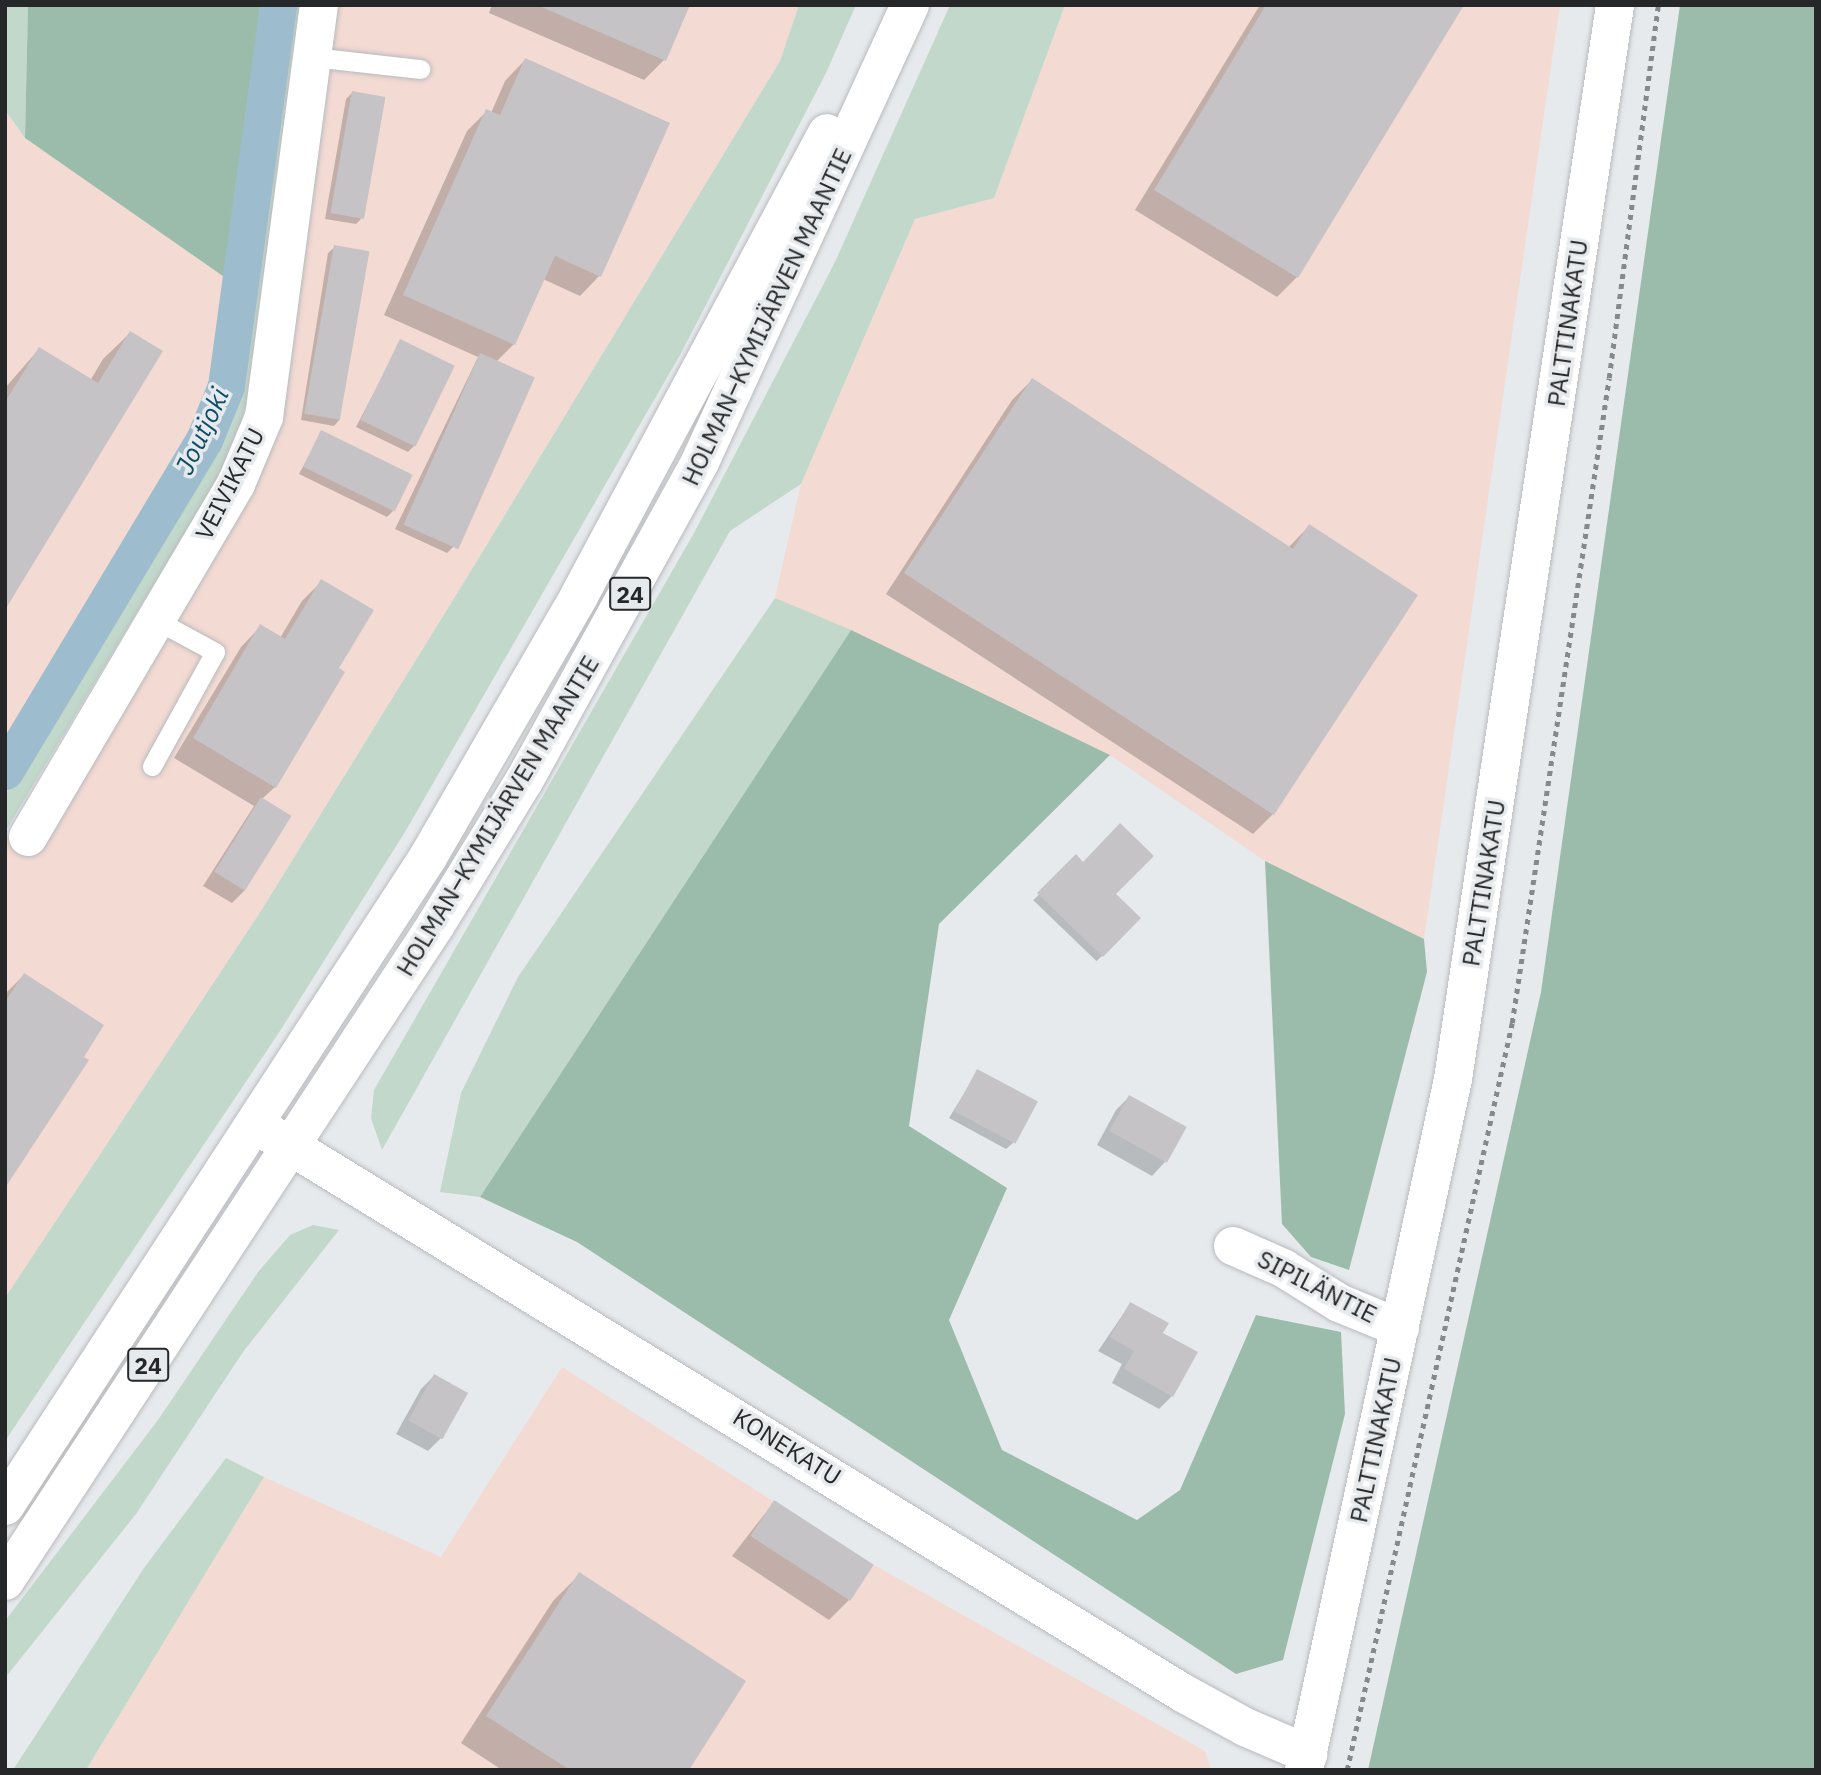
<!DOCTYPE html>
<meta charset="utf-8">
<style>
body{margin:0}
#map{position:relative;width:1821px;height:1775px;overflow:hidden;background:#e7eaed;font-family:"IBM Plex Sans",sans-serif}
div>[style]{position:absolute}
.industrial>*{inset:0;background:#f3dad2}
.green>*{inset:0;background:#c1d8cb}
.forest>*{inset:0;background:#9cbcab}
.shadow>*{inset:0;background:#0003;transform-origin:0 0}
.canal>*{height:37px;margin:-18.5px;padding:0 18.5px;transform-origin:18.5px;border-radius:18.5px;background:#9dbdce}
.building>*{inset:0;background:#c6c3c6;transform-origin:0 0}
.path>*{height:4.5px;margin-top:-2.25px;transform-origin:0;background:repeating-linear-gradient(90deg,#86888a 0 5px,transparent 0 10px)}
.roads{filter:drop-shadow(0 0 2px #b8babe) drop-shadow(0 0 2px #b8babe)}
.service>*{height:19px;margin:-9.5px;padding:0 9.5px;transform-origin:9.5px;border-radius:9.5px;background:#fff}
.minor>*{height:38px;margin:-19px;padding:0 19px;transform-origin:19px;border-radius:19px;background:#fff}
.tertiary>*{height:38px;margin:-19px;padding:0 19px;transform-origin:19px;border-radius:19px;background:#fff}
.trunk>*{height:38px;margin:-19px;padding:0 19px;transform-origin:19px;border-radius:19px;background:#fff}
span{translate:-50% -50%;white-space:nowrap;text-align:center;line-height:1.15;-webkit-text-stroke:7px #e7eaed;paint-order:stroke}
.shield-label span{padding:2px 5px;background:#e7eaed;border:2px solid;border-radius:5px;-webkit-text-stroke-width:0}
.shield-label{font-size:23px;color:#262728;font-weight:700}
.street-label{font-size:24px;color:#262728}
.water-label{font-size:26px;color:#0e4b65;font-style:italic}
.frame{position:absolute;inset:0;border:7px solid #262728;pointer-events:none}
</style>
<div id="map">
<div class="industrial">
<i style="clip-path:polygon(335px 5px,799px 5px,780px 61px,477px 561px,261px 911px,5px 1298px,5px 835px,36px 853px,249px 493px)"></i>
<i style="clip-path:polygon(1065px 5px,1560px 5px,1424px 939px,1265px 861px,1110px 755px,775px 598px,801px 484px,915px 219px,994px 198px)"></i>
<i style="clip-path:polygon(5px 110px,25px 138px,230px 281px,219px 382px,195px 439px,5px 755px)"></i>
<i style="clip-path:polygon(562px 1367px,874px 1565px,1205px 1751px,1211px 1770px,86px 1770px,264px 1477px,441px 1557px)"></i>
</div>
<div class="green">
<i style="clip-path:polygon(5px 5px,28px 5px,25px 138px,5px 110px)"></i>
<i style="clip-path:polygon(283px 5px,306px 5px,253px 383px,235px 441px,214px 484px,5px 832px,5px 795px,208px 447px,232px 386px)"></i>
<i style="clip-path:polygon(799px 5px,856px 5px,826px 73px,680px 355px,405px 832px,278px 1034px,5px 1441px,5px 1298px,261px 911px,477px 561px,780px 61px)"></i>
<i style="clip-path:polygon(950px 5px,1065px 5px,994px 198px,915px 219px,801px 484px,730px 531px,382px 1150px,371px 1118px,374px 1090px,694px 533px,835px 262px)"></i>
<i style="clip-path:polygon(775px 598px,851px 630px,480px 1197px,440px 1192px,461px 1093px,518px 977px)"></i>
<i style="clip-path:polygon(313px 1225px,339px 1230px,243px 1352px,136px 1514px,5px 1678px,5px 1621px,158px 1420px,258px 1272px,290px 1235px)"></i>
<i style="clip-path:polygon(226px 1458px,264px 1477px,86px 1770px,13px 1770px,144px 1568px)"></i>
</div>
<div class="forest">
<i style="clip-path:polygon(28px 5px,266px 5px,230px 281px,25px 138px)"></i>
<i style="clip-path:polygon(1680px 5px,1816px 5px,1816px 1770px,1368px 1770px,1541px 992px)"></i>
<i style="clip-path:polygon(851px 630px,1110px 755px,939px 924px,909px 1126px,1007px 1188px,949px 1320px,1002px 1450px,1137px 1520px,1180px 1490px,1256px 1315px,1341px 1332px,1345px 1414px,1283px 1660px,1236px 1674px,577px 1242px,480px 1197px)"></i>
<i style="clip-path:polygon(1265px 861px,1424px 939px,1427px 972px,1349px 1270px,1311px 1257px,1282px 1224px)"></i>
</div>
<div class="shadow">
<i style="clip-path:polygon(492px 5px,688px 5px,664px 60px,644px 80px,489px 13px)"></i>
<i style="clip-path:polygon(1260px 5px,1462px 5px,1297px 277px,1277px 297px,1135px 210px)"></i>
<i style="clip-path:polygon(525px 60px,600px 275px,580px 296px,543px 279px,514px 344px,496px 362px,453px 547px,447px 553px,395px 529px,478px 357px,384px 315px,467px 131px,487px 111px,491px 113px,505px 81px)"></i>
<i style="clip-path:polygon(353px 92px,362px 218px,356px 224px,325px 219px,346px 99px)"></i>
<i style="clip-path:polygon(335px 247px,340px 419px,334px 426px,301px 420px,328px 253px)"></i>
<i style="clip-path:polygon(130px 333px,5px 606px,5px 388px,39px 349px,90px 381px,103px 359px)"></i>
<i style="clip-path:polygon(401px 341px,414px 446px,408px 452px,356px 427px)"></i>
<i style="clip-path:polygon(1032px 380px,1288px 548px,1309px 526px,1416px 596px,1273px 814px,1253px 834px,886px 594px,1012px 400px)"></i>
<i style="clip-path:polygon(322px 432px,393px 511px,387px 517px,299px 474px)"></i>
<i style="clip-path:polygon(322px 581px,336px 669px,275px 787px,262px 799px,245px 890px,232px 903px,203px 886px,254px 806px,174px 758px,241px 647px,261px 626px,280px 638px,302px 601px)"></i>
<i style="left:1075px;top:857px;width:88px;height:60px;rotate:44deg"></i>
<i style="clip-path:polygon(24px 975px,5px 1184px,5px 994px)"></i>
<i style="clip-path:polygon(978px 1071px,1013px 1143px,1006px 1149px,949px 1118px)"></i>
<i style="clip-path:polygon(1129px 1097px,1165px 1162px,1152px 1176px,1097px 1145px,1116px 1110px)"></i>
<i style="clip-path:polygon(1130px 1304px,1161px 1333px,1172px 1396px,1159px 1409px,1112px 1383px,1122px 1364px,1098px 1351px)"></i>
<i style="clip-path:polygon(434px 1376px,441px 1438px,428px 1451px,396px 1434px,421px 1389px)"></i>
<i style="clip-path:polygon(774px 1502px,849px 1600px,829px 1620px,732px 1556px)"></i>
<i style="clip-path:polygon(579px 1575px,686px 1770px,502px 1770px,461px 1743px,553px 1601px)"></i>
</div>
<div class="canal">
<i style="left:5px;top:771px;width:386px;rotate:-59deg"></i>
<i style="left:204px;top:440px;width:58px;rotate:-67.8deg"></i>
<i style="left:226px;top:386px;width:385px;rotate:-82.2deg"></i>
</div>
<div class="building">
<i style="clip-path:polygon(537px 5px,690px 5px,666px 61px)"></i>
<i style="clip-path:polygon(1266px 5px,1464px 5px,1298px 278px,1154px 190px)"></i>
<i style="clip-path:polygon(525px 58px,670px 123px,601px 277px,555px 256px,515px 345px,403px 295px,486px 109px,500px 115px)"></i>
<i style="left:352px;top:91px;width:34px;height:124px;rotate:10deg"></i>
<i style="left:334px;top:245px;width:36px;height:171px;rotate:10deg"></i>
<i style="clip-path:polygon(130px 331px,163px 351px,5px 610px,5px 402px,39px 347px,98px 383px)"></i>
<i style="left:400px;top:339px;width:61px;height:90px;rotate:26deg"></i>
<i style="left:480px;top:353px;width:60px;height:188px;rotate:24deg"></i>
<i style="clip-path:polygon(1032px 378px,1293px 549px,1309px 524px,1418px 595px,1274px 815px,904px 573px)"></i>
<i style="left:321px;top:430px;width:102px;height:41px;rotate:26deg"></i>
<i style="clip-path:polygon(321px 579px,374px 610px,339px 668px,345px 672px,276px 788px,193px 738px,260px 624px,285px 639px)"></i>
<i style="left:261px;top:797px;width:36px;height:88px;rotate:32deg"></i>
<i style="clip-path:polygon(1120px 823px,1154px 856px,1116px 894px,1141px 918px,1103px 957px,1037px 893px,1076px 854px,1083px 862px)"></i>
<i style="clip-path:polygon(24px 973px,104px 1025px,84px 1057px,89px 1060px,5px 1188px,5px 1002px)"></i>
<i style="left:977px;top:1069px;width:69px;height:48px;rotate:28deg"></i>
<i style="left:1129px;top:1095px;width:66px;height:41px;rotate:29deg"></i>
<i style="clip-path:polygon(1130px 1302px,1169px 1323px,1163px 1333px,1198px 1352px,1173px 1397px,1124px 1369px,1134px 1351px,1110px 1337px)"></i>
<i style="left:434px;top:1374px;width:39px;height:53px;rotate:29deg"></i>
<i style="left:774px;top:1500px;width:119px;height:43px;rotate:33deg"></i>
<i style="clip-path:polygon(579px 1572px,746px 1681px,689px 1770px,570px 1770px,486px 1716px)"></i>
</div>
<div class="path">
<i style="left:1347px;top:1770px;width:765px;rotate:-77.54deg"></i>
<i style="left:1512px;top:1023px;width:652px;rotate:-81.45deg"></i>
<i style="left:1609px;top:378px;width:376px;rotate:-82.5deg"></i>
</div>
<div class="roads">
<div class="service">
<i style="left:313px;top:57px;width:108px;rotate:6.4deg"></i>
<i style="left:152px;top:766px;width:130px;rotate:-61.1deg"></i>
<i style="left:215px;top:652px;width:67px;rotate:-151.5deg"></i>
</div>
<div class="minor">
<i style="left:28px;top:837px;width:410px;rotate:-59.5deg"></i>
<i style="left:236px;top:484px;width:73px;rotate:-67.3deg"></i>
<i style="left:264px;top:417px;width:416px;rotate:-82.4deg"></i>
<i style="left:1233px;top:1246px;width:55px;rotate:23.7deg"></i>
<i style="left:1283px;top:1268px;width:66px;rotate:32deg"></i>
<i style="left:1339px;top:1303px;width:66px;rotate:22.3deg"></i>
</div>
<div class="tertiary">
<i style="left:256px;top:1125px;width:1087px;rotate:31.5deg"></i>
<i style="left:1183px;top:1693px;width:71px;rotate:28.7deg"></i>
<i style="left:1245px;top:1727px;width:69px;rotate:23.2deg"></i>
<i style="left:1304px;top:1770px;width:707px;rotate:-77.83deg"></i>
<i style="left:1453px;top:1079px;width:1086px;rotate:-81.42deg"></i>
</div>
<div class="trunk">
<i style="left:5px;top:1506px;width:775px;rotate:-56.9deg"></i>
<i style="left:428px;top:857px;width:302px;rotate:-59.9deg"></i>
<i style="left:579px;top:596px;width:525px;rotate:-61.82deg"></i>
<i style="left:5px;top:1581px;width:784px;rotate:-56.72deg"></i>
<i style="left:435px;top:926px;width:170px;rotate:-58.5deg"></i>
<i style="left:524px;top:781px;width:364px;rotate:-61.1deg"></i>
<i style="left:700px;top:462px;width:503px;rotate:-65.32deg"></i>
</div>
</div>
<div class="shield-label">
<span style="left:630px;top:594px">24</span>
<span style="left:148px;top:1365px">24</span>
</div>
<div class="street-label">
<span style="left:767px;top:317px;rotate:-65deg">HOLMAN–KYMIJÄRVEN MAANTIE</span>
<span style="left:1568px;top:323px;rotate:-82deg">PALTTINAKATU</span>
<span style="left:230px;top:484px;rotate:-63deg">VEIVIKATU</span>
<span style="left:498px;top:816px;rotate:-59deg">HOLMAN–KYMIJÄRVEN MAANTIE</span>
<span style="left:1484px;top:883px;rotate:-81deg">PALTTINAKATU</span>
<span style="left:1317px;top:1287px;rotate:27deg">SIPILÄNTIE</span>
<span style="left:1376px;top:1440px;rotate:-78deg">PALTTINAKATU</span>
<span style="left:787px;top:1447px;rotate:32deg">KONEKATU</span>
</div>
<div class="water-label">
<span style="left:202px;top:431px;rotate:-65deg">Joutjoki</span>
</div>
<div class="frame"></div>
</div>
